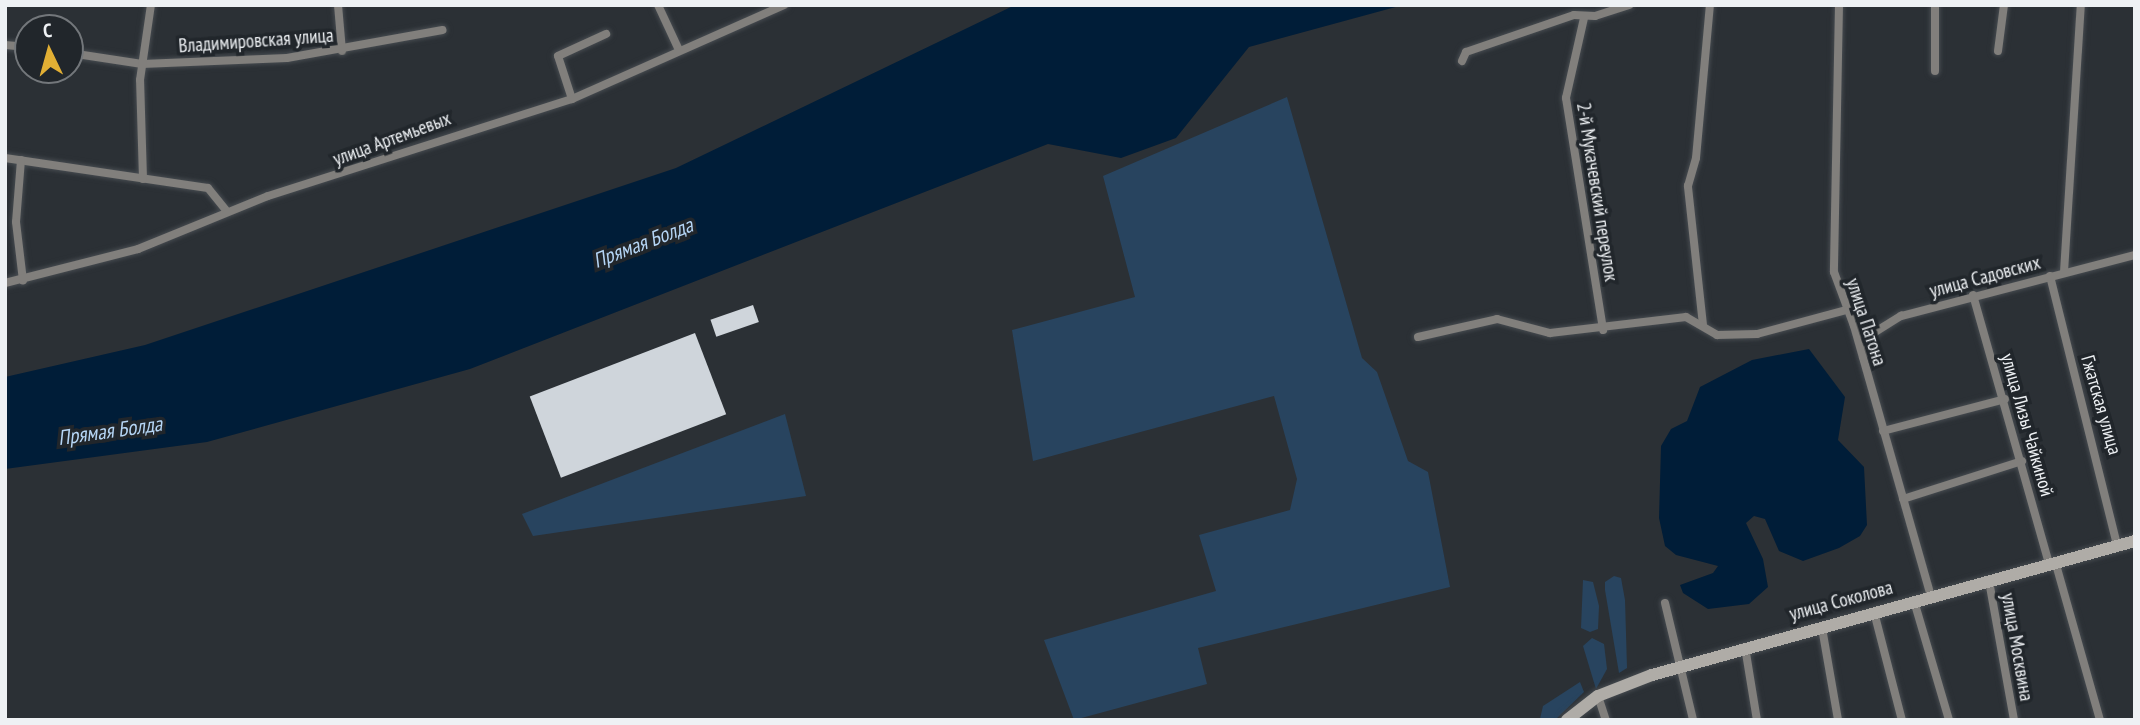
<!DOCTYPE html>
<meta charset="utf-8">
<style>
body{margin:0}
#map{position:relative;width:2140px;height:725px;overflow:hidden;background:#2b3035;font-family:"PT Sans Narrow",sans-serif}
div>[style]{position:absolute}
.green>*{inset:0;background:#28445f}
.water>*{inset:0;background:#001d38}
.building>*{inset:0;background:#cfd5db;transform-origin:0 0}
.roads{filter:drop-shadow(0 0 2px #464b50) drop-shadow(0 0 2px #464b50)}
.street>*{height:8px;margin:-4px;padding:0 4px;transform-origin:4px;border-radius:4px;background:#817f7c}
.secondary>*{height:12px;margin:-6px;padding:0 6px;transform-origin:6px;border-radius:6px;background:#afaca7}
span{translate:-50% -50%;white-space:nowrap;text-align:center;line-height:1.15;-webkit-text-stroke:7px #21262b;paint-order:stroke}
.street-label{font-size:19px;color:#eef1f4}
.water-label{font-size:21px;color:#b5d5f5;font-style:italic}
.frame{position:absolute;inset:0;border:7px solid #eef1f4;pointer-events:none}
.north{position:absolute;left:14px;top:14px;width:70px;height:70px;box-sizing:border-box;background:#21262b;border:2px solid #73777b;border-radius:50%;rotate:355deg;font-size:19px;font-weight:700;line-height:28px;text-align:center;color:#eef1f4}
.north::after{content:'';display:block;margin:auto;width:24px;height:32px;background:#e2af34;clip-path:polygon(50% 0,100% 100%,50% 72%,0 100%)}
</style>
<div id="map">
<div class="green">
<i style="clip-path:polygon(1287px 97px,1362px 358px,1377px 372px,1408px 461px,1428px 472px,1450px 587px,1198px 648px,1207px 684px,1074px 720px,1044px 640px,1216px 591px,1199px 535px,1290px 510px,1297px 479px,1274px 396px,1033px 461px,1012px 330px,1135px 297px,1103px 176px)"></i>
<i style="clip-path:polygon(785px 414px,806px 496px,533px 536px,522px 514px)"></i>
<i style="clip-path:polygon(1614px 576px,1621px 578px,1625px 600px,1627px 668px,1619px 673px,1605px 590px,1605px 582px)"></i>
<i style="clip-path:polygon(1583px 580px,1593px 582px,1599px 606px,1598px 629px,1590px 632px,1581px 628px)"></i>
<i style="clip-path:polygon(1592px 638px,1604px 644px,1607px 669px,1596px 689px,1583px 646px)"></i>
<i style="clip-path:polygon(1580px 682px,1584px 692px,1555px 720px,1540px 719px,1543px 706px)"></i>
</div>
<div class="water">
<i style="clip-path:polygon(1015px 5px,1403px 5px,1249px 47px,1176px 138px,1121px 158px,1048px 144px,470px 369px,207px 442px,5px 469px,5px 377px,145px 345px,676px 168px)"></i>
<i style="clip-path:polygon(1809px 349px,1845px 397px,1838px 440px,1864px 467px,1867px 525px,1860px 536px,1839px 548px,1803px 561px,1779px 551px,1765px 519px,1754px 516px,1746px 523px,1763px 559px,1768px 587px,1749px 604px,1708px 609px,1683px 593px,1680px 585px,1713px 573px,1718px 566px,1676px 555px,1665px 546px,1659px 518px,1661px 446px,1671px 429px,1687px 421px,1700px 387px,1752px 360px)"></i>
</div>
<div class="building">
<i style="left:753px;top:305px;width:18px;height:45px;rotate:71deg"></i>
<i style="left:695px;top:333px;width:87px;height:177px;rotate:69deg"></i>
</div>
<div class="roads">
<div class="street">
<i style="left:338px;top:5px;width:46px;rotate:85deg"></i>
<i style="left:658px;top:5px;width:50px;rotate:65deg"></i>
<i style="left:1839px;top:5px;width:267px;rotate:91.1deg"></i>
<i style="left:1834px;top:272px;width:58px;rotate:69.7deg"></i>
<i style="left:1854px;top:326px;width:282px;rotate:74.1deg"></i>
<i style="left:1935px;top:5px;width:66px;rotate:90deg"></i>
<i style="left:1584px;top:18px;width:82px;rotate:102.7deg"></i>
<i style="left:1566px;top:98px;width:235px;rotate:80.9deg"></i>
<i style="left:5px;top:45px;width:23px;rotate:5deg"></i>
<i style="left:1998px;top:51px;width:46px;rotate:-82.6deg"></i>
<i style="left:70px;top:53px;width:73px;rotate:8.7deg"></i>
<i style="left:142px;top:64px;width:145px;rotate:-2.4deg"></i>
<i style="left:287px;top:58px;width:158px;rotate:-10.2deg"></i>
<i style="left:1462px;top:61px;width:10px;rotate:-66deg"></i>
<i style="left:1466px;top:52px;width:114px;rotate:-18.9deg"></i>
<i style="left:1574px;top:15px;width:21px;rotate:3deg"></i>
<i style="left:1595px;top:16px;width:36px;rotate:-18deg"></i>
<i style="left:572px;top:99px;width:45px;rotate:-108deg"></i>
<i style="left:558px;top:56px;width:53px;rotate:-24.6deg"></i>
<i style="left:5px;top:158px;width:205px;rotate:8.4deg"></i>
<i style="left:208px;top:188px;width:28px;rotate:51deg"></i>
<i style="left:21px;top:160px;width:62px;rotate:94.6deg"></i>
<i style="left:16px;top:222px;width:59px;rotate:83.2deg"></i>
<i style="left:143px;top:179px;width:99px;rotate:-91.7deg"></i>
<i style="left:140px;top:80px;width:76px;rotate:-81.7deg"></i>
<i style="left:2064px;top:272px;width:268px;rotate:-86.4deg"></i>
<i style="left:2050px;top:276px;width:277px;rotate:76deg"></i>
<i style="left:5px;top:283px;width:137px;rotate:-14.3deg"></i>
<i style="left:138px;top:249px;width:140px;rotate:-22.2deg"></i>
<i style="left:268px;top:196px;width:319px;rotate:-17.7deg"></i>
<i style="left:572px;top:99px;width:232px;rotate:-23.9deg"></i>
<i style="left:1973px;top:295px;width:280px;rotate:74.2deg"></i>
<i style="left:1703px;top:325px;width:140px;rotate:-96.2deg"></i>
<i style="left:1688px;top:186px;width:29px;rotate:-74deg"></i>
<i style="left:1696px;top:158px;width:154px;rotate:-84.8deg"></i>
<i style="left:1418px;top:337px;width:81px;rotate:-12.8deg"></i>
<i style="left:1497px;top:319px;width:55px;rotate:14.8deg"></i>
<i style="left:1550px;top:333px;width:137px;rotate:-6.7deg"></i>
<i style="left:1686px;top:317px;width:36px;rotate:30deg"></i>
<i style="left:1717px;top:335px;width:40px;rotate:-1.4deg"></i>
<i style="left:1757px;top:334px;width:92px;rotate:-15.1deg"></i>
<i style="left:1863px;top:357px;width:28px;rotate:-64deg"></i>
<i style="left:1875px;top:332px;width:31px;rotate:-32deg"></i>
<i style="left:1901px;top:316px;width:242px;rotate:-14.6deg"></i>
<i style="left:1883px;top:431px;width:126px;rotate:-14.7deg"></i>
<i style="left:1903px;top:499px;width:125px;rotate:-17.7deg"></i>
<i style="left:2055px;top:561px;width:165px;rotate:74.2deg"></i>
<i style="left:1989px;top:581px;width:141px;rotate:79.8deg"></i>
<i style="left:1914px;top:601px;width:124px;rotate:73.6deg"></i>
<i style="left:1665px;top:603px;width:120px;rotate:76.5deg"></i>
<i style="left:1874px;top:612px;width:112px;rotate:75.5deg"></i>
<i style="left:1822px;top:628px;width:93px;rotate:80.1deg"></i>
<i style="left:1745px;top:647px;width:74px;rotate:80.7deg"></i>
<i style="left:1598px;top:696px;width:25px;rotate:72deg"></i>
</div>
<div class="secondary">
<i style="left:1567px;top:720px;width:39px;rotate:-38deg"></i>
<i style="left:1598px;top:696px;width:58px;rotate:-21.3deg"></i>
<i style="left:1652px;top:675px;width:501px;rotate:-15.51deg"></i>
</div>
</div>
<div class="street-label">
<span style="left:256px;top:41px;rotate:-4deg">Владимировская улица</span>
<span style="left:392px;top:139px;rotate:-20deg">улица Артемьевых</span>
<span style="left:1597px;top:192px;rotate:81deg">2-й Мукачевский переулок</span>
<span style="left:1985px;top:277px;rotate:-15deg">улица Садовских</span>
<span style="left:1866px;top:322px;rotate:72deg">улица Патона</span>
<span style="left:2101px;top:405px;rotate:74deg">Гжатская улица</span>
<span style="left:2027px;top:425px;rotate:74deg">улица Лизы Чайкиной</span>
<span style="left:1841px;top:601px;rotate:-15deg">улица Соколова</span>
<span style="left:2017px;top:647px;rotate:80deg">улица Москвина</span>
</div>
<div class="water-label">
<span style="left:643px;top:243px;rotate:-21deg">Прямая Болда</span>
<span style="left:110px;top:431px;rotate:-8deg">Прямая Болда</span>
</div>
<div class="frame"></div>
<div class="north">С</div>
</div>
